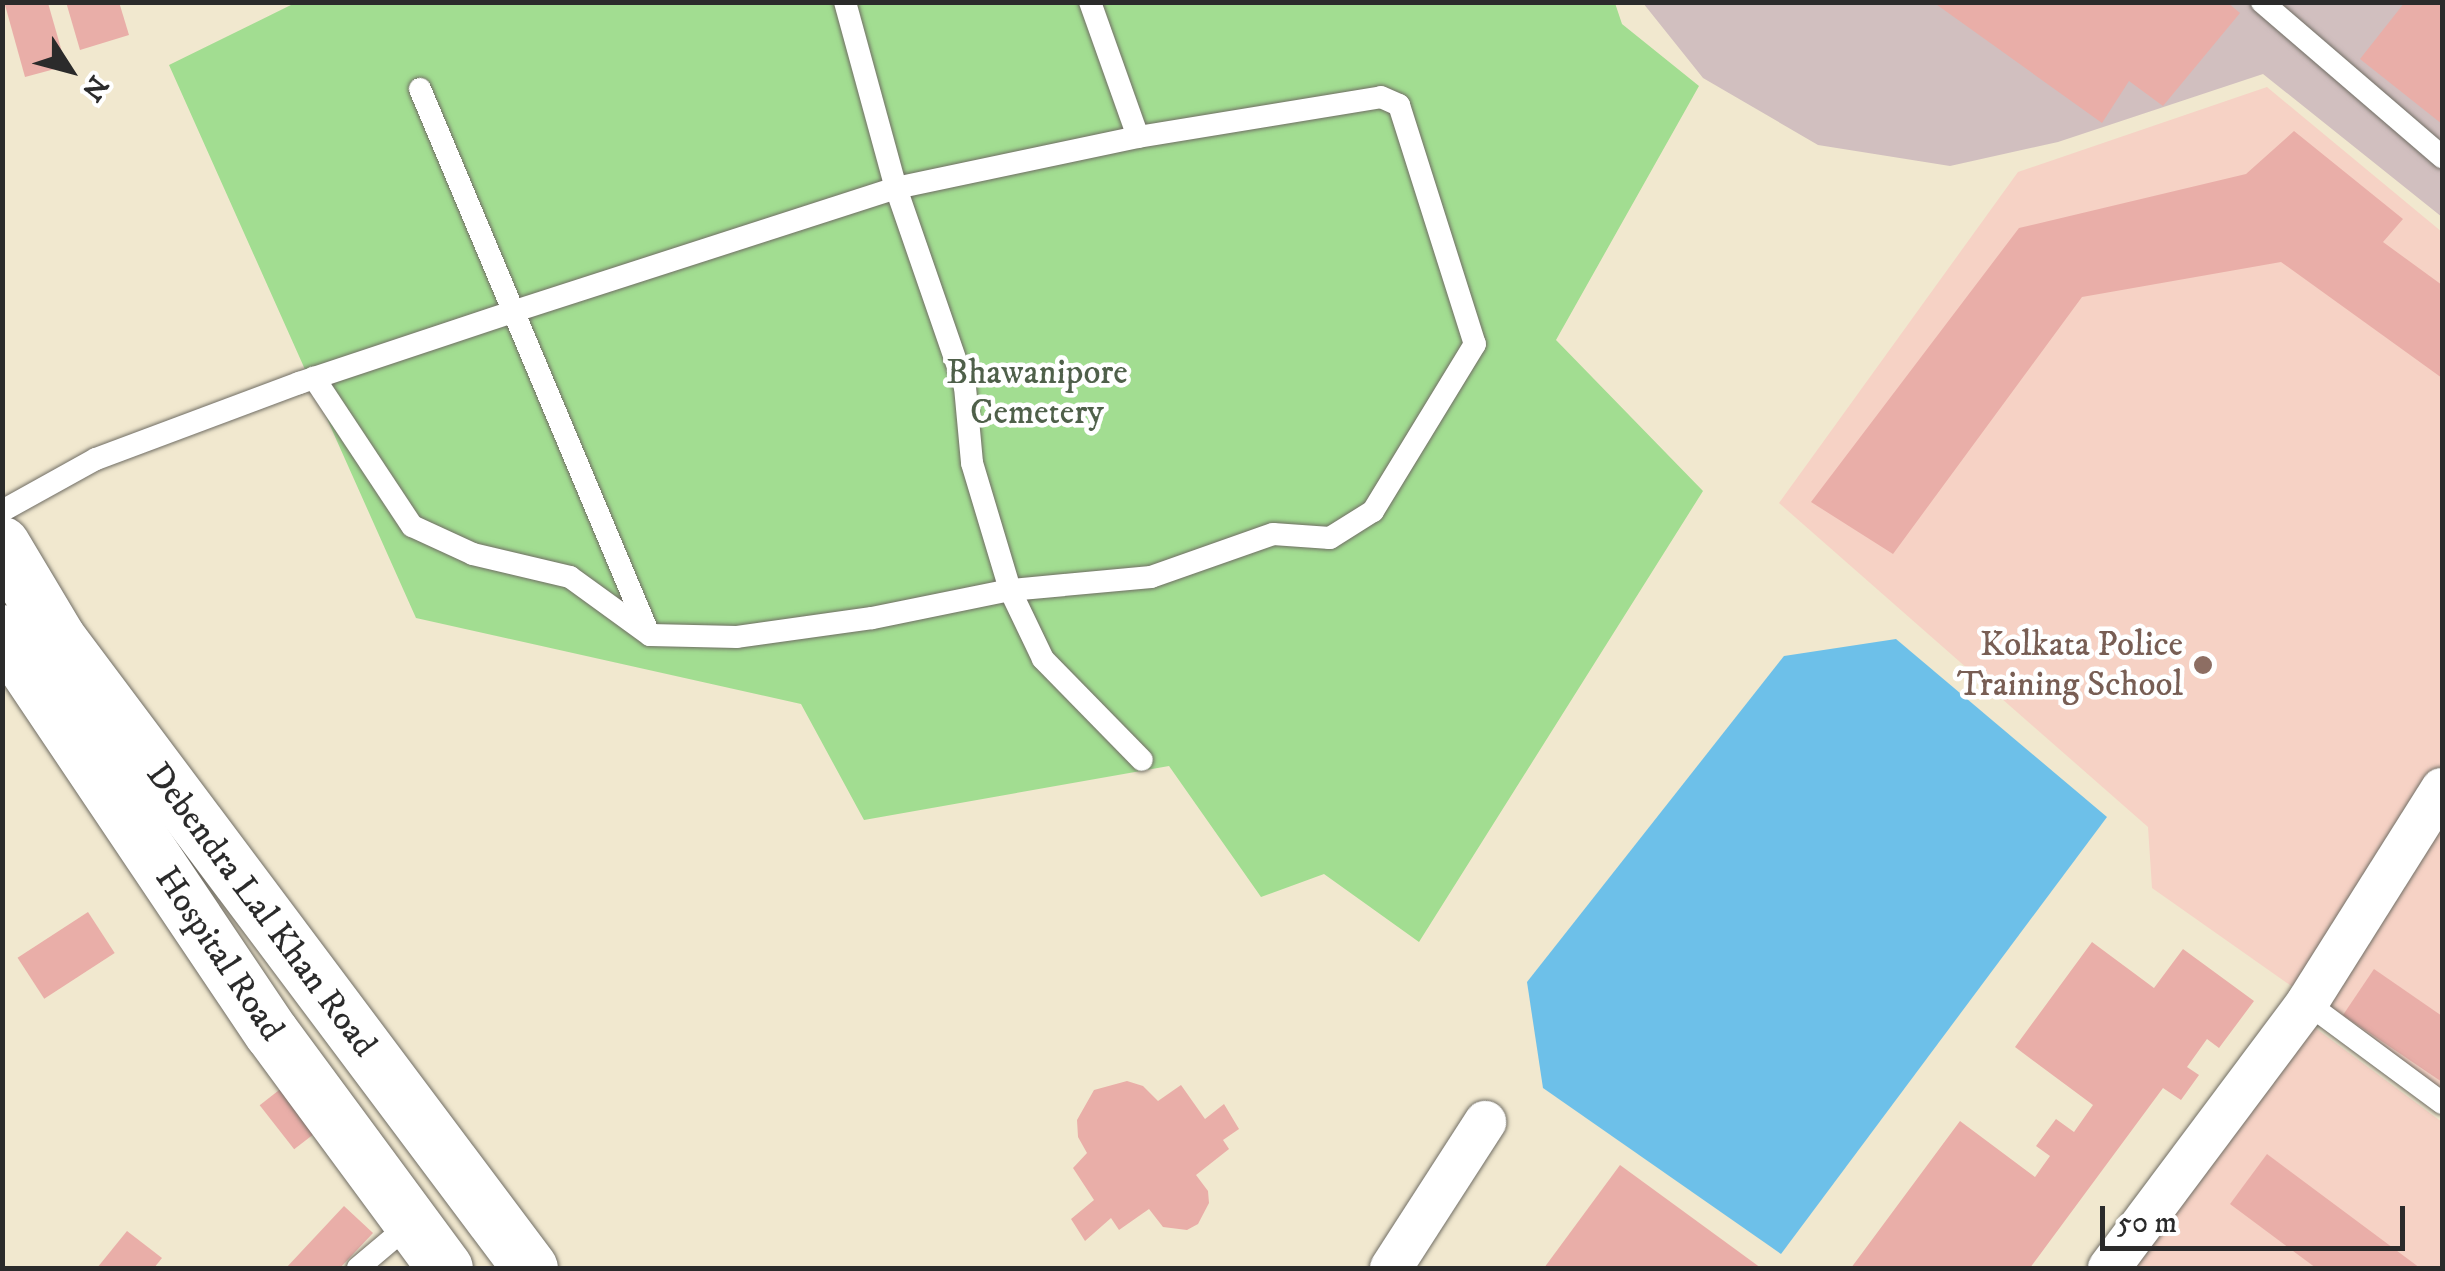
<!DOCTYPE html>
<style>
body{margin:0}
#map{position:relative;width:2445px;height:1271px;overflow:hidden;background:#f1e8cf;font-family:"IM FELL DW Pica",serif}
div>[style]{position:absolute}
.built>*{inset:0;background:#f6d2c5}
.industrial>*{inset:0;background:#d1bfbf}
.green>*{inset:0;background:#a2dd91}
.water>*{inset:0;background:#6dc0e9}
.building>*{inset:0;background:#e9aea8;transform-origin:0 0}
.roads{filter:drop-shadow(0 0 2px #706d64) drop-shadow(0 0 2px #706d64)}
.service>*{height:22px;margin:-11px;padding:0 11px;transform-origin:11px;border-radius:11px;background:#fff}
.minor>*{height:42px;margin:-21px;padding:0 21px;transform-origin:21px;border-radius:21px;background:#fff}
.secondary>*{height:55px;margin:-27.5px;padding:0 27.5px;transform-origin:27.5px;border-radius:27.5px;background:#fff}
.dots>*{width:28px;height:28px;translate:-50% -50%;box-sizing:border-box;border:5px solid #fff;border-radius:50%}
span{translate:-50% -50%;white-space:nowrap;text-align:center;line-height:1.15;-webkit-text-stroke:9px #fff;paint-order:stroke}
.park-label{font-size:35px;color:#4f604a}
.education-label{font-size:35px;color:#785e54}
.right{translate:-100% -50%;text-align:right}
.street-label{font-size:35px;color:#2b2b2b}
.frame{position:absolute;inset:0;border:5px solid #2b2b2b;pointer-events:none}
.north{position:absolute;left:20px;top:20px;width:100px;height:100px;-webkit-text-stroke:8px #fff;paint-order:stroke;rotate:126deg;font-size:28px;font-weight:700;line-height:40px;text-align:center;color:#2b2b2b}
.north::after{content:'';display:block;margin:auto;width:35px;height:45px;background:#2b2b2b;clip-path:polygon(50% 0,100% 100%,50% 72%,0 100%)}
.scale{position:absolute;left:2100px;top:1206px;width:305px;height:45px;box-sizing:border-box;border:5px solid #2b2b2b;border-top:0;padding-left:12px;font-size:30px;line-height:35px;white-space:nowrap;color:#2b2b2b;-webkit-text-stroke:8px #fff;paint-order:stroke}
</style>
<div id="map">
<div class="built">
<i style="clip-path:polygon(2267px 87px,2442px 232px,2442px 1092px,2152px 888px,2148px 827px,1779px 503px,2018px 172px)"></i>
<i style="clip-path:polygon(2314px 1027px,2442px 1122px,2442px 1268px,2131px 1268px)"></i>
</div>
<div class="industrial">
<i style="clip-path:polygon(1643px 3px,2442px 3px,2442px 217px,2263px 74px,2058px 142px,1950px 166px,1818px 145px,1703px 78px)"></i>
</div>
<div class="green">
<i style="clip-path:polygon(297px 2px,1615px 3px,1622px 24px,1699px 86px,1556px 340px,1703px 491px,1419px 942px,1324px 874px,1261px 897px,1169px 766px,864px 820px,801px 704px,416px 618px,169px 65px)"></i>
</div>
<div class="water">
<i style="clip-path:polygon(1896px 639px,2107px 817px,1781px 1254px,1543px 1088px,1527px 982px,1784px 656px)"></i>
</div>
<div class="building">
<i style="clip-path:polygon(66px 2px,119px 2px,129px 35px,80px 50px)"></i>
<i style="clip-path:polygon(1933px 2px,2227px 2px,2240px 13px,2163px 106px,2129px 81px,2102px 123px)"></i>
<i style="clip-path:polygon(2405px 2px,2442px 2px,2442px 124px,2360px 59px)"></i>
<i style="clip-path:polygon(15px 3px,48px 3px,66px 66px,25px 77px,5px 5px)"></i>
<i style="clip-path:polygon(2294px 131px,2403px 219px,2383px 242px,2442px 285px,2442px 378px,2281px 262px,2082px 297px,1893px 554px,1811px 502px,2019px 228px,2246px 174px)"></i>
<i style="left:88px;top:912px;width:49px;height:84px;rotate:57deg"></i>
<i style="clip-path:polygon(2092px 942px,2154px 988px,2183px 949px,2254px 1001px,2219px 1048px,2207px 1039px,2187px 1067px,2199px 1075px,2181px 1100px,2163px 1088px,2030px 1268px,1851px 1268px,1960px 1121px,2035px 1177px,2050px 1156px,2036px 1146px,2056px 1119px,2074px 1132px,2093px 1105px,2015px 1047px)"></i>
<i style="clip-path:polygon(2374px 969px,2442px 1016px,2442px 1082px,2343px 1015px)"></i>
<i style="left:292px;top:1080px;width:56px;height:41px;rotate:52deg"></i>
<i style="clip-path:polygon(1127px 1081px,1143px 1086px,1158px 1101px,1181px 1085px,1205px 1119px,1224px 1104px,1239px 1129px,1223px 1140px,1229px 1149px,1196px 1175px,1208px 1191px,1209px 1203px,1198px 1224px,1187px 1230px,1163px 1227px,1149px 1209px,1119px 1230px,1111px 1218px,1085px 1241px,1071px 1219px,1094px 1200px,1073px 1168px,1087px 1153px,1078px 1137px,1077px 1120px,1094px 1090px)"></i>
<i style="clip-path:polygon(2267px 1154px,2420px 1268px,2316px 1268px,2230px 1204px)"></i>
<i style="clip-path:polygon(1620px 1165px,1761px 1268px,1544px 1268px)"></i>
<i style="clip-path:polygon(344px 1206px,373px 1233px,340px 1268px,286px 1268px)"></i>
<i style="clip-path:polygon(127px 1231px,162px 1258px,154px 1268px,97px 1268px)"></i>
</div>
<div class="roads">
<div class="service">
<i style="left:845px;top:2px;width:193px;rotate:74.7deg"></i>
<i style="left:896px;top:188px;width:211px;rotate:70.9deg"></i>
<i style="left:965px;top:387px;width:76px;rotate:84.7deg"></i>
<i style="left:972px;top:463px;width:133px;rotate:73.3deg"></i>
<i style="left:1010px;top:590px;width:76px;rotate:64.4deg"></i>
<i style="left:1043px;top:659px;width:141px;rotate:45.6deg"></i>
<i style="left:1090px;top:2px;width:143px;rotate:70.4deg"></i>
<i style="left:2262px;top:2px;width:238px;rotate:40.7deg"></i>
<i style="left:420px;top:89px;width:589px;rotate:67.22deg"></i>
<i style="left:2px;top:511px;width:107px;rotate:-29deg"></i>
<i style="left:96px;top:459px;width:217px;rotate:-20.5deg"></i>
<i style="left:299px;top:383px;width:228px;rotate:-18.4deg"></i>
<i style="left:515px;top:311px;width:400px;rotate:-17.9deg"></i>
<i style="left:896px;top:188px;width:247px;rotate:-11.9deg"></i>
<i style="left:1138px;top:137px;width:246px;rotate:-9.3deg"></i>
<i style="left:1381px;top:97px;width:20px;rotate:24deg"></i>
<i style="left:1399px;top:105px;width:251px;rotate:72.4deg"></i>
<i style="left:1475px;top:344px;width:196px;rotate:121.4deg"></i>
<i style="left:1373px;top:511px;width:51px;rotate:147.9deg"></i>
<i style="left:1330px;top:538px;width:57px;rotate:-176deg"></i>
<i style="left:1273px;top:534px;width:129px;rotate:160.6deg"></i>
<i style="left:1151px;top:577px;width:142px;rotate:174.7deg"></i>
<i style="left:1010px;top:590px;width:141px;rotate:168.5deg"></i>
<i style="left:872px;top:618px;width:136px;rotate:172deg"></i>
<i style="left:737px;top:637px;width:87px;rotate:-178.7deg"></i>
<i style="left:650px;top:635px;width:99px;rotate:-144.1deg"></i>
<i style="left:570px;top:577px;width:100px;rotate:-166.7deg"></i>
<i style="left:473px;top:554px;width:67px;rotate:-155.3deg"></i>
<i style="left:412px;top:526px;width:178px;rotate:-123.5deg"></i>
<i style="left:2307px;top:1003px;width:168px;rotate:36.5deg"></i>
<i style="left:358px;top:1268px;width:68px;rotate:-40.2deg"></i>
</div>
<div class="minor">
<i style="left:1391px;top:1268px;width:174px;rotate:-57.2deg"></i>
<i style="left:2109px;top:1268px;width:331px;rotate:-53.2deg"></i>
<i style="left:2307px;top:1003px;width:253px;rotate:-57.8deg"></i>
</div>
<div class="secondary">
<i style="left:2px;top:544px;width:109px;rotate:59.2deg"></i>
<i style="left:58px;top:638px;width:787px;rotate:53.16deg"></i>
<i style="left:2px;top:632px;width:482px;rotate:56.1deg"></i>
<i style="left:271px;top:1032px;width:293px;rotate:53.6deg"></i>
</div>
</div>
<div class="dots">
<i style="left:2203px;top:665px;background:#8d6e63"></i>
</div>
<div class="park-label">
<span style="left:1037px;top:393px">Bhawanipore<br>Cemetery</span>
</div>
<div class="education-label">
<span class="right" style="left:2183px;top:665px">Kolkata Police<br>Training School</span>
</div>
<div class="street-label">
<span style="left:261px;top:910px;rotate:53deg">Debendra Lal Khan Road</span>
<span style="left:219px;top:954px;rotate:56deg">Hospital Road</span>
</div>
<div class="frame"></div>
<div class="north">N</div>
<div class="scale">50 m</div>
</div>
